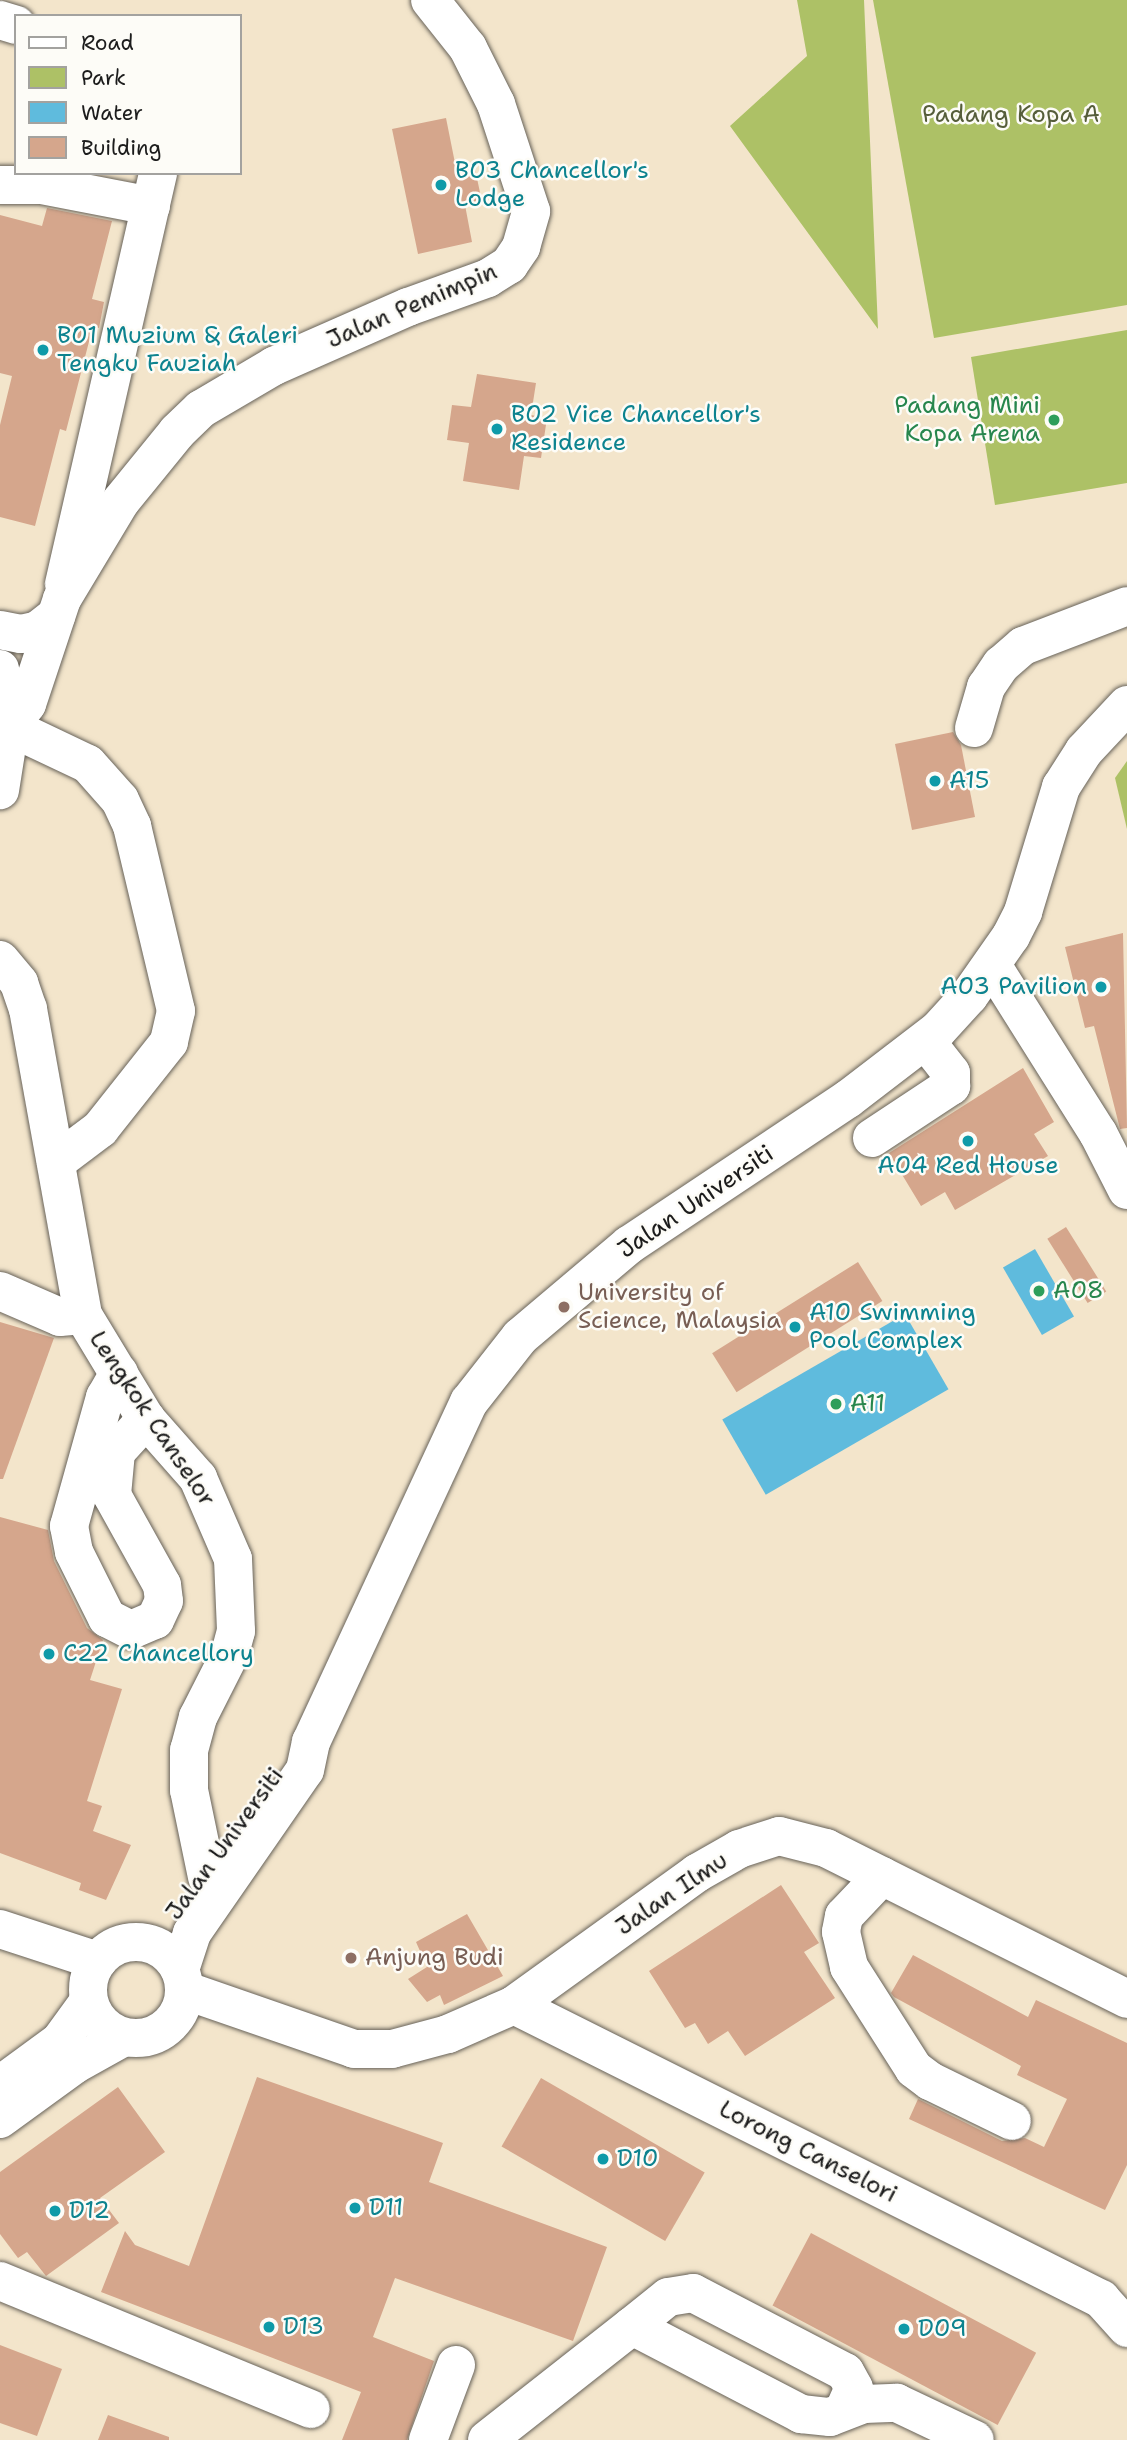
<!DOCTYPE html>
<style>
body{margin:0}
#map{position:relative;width:1127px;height:2440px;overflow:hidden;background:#f3e5cb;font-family:"Shantell Sans",sans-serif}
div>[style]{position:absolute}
.green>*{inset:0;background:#adc166}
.water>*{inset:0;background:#5fbbdd;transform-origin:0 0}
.building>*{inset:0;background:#d5a68c;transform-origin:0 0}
.roads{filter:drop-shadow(0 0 2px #676259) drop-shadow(0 0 2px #676259)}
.minor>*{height:38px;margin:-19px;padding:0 19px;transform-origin:19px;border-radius:19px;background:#fff}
.minor>.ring{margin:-19px;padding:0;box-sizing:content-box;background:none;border:38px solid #fff;border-radius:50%}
.dots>*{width:19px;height:19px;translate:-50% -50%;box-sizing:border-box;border:4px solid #fdfcf7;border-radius:50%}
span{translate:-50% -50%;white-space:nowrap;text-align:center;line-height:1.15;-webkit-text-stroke:5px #fdfcf7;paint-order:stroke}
.park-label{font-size:24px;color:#565e3a}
.culture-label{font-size:24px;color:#0d838f}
.left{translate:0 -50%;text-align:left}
.right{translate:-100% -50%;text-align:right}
.street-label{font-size:24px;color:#1c1c1c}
.leisure-label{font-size:24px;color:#27864d}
.education-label{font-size:24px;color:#785e54}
.legend{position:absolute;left:14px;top:14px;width:228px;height:161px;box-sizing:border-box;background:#fdfcf7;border:2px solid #a3a29f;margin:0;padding:9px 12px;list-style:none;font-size:21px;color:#1c1c1c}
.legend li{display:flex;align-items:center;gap:14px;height:35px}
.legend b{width:35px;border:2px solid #a3a29f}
</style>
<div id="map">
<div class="green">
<i style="clip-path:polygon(797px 0,864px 0,878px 329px,730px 126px,807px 56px)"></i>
<i style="clip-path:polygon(873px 0,1127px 0,1127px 305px,934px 338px)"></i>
<i style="clip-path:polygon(1127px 330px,1127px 483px,995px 505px,971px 357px)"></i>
<i style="clip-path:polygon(1127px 761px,1127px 829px,1115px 778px)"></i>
</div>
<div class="water">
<i style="left:1035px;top:1249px;width:78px;height:37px;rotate:60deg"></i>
<i style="left:905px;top:1314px;width:87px;height:211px;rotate:60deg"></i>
</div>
<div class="building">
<i style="clip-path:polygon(446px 118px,456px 168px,474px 164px,482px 202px,465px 205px,472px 242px,418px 254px,392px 129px)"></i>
<i style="clip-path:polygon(47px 208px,112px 221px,92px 299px,104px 302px,99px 328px,93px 326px,66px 431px,60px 429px,35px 526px,0 517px,0 425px,12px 376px,0 373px,0 215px,42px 226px)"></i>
<i style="clip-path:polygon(477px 374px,536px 383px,531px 415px,547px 418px,541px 458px,524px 456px,519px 490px,463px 481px,469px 443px,447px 440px,452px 405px,471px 407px)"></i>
<i style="clip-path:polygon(953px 732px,961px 745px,975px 817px,912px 830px,895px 744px)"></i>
<i style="clip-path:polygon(1123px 933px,1127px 1128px,1120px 1129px,1094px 1026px,1085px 1028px,1065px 947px)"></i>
<i style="clip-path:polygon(1023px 1068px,1054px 1122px,1034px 1134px,1048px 1156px,955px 1210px,945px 1192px,921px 1206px,889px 1153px)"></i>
<i style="left:1066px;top:1227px;width:76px;height:22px;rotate:58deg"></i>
<i style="left:858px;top:1262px;width:46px;height:172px;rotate:58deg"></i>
<i style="clip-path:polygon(0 1322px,54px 1338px,3px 1479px,0 1479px)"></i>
<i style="clip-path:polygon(0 1517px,48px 1530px,54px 1561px,87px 1628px,103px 1640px,90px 1680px,122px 1689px,87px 1801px,102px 1806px,93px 1831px,131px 1845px,106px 1900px,79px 1890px,81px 1883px,0 1853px)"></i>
<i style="clip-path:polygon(781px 1885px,819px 1943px,804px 1952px,835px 1998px,745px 2056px,728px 2031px,708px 2044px,695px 2023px,685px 2028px,649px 1971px)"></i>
<i style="clip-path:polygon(467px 1914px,503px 1976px,444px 2005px,440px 1995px,427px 2002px,408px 1979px,427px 1967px,416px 1942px)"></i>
<i style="clip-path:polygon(913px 1955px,1028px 2017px,1036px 2000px,1127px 2043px,1127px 2165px,1105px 2210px,909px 2119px,918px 2099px,1002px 2141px,1025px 2138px,1044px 2147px,1067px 2099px,1017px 2075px,1021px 2066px,894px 1997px,891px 1993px)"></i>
<i style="clip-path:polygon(257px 2077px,443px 2143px,429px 2182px,607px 2247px,573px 2341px,395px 2278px,373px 2337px,434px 2361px,407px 2440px,342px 2440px,361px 2392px,101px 2292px,125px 2231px,135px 2245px,189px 2266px)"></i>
<i style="left:541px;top:2078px;width:189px;height:79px;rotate:30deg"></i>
<i style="clip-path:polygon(118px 2087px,165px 2152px,100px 2198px,119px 2223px,46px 2276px,27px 2252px,18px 2258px,0 2234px,0 2172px)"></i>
<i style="left:811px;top:2233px;width:255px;height:82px;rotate:28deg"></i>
<i style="clip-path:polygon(0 2345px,62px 2369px,37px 2436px,0 2423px)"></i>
<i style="clip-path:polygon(108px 2415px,169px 2437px,169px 2440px,98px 2440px)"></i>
</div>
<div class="roads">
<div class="minor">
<i style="left:0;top:20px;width:17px;rotate:17deg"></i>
<i style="left:0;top:185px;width:42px"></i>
<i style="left:42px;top:185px;width:111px;rotate:10.9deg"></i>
<i style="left:64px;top:584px;width:422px;rotate:-77.1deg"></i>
<i style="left:0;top:630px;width:21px;rotate:11deg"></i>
<i style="left:21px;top:634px;width:17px;rotate:-13deg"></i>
<i style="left:38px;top:630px;width:23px;rotate:-38deg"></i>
<i style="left:0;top:669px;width:59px;rotate:80.2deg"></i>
<i style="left:10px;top:727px;width:64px;rotate:99deg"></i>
<i style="left:10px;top:727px;width:29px;rotate:-54deg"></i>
<i style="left:27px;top:704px;width:111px;rotate:-71.6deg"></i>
<i style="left:62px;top:599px;width:114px;rotate:-59deg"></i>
<i style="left:121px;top:501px;width:89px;rotate:-50.9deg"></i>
<i style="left:177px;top:432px;width:33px;rotate:-44deg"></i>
<i style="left:201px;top:409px;width:85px;rotate:-30.5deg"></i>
<i style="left:274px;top:366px;width:146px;rotate:-23.8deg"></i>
<i style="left:408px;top:307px;width:85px;rotate:-19.9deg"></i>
<i style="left:488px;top:278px;width:25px;rotate:-32deg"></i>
<i style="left:509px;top:265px;width:22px;rotate:-56deg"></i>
<i style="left:521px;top:247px;width:37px;rotate:-74deg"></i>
<i style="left:531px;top:211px;width:113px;rotate:-108.1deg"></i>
<i style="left:496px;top:104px;width:63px;rotate:-116.6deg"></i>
<i style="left:468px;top:48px;width:61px;rotate:-128.4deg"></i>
<i style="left:10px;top:727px;width:86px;rotate:25.4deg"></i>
<i style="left:88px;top:764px;width:48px;rotate:48.4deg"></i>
<i style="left:120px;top:800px;width:29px;rotate:65deg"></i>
<i style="left:132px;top:826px;width:190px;rotate:76.6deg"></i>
<i style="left:176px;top:1011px;width:32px;rotate:103deg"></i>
<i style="left:169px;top:1042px;width:111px;rotate:128.4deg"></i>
<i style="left:100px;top:1129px;width:55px;rotate:143.1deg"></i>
<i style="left:974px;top:728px;width:43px;rotate:-73.7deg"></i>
<i style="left:986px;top:687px;width:27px;rotate:-56deg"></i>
<i style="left:1001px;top:665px;width:29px;rotate:-41deg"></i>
<i style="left:1023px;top:646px;width:111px;rotate:-21deg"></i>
<i style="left:0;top:960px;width:30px;rotate:50deg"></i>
<i style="left:19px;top:983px;width:28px;rotate:71deg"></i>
<i style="left:28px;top:1009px;width:311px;rotate:79.8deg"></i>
<i style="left:83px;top:1315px;width:122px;rotate:58.8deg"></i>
<i style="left:146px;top:1419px;width:79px;rotate:48.6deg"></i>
<i style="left:198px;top:1478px;width:88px;rotate:66.6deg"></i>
<i style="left:233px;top:1559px;width:72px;rotate:87.6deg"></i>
<i style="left:236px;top:1631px;width:24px;rotate:105deg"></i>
<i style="left:230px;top:1654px;width:71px;rotate:116.9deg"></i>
<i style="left:198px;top:1717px;width:34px;rotate:105deg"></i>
<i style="left:189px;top:1750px;width:40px;rotate:90deg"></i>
<i style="left:189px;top:1790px;width:89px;rotate:78.3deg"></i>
<i style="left:992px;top:965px;width:199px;rotate:57.8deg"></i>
<i style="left:1098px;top:1133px;width:64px;rotate:63deg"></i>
<i style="left:872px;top:1138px;width:95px;rotate:-33.4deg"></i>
<i style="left:951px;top:1086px;width:13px;rotate:-90deg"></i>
<i style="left:951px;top:1073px;width:41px;rotate:-128deg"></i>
<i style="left:0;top:1291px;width:65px;rotate:23.4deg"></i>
<i style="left:60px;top:1317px;width:23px;rotate:-5deg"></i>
<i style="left:119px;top:1373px;width:28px;rotate:120deg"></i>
<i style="left:105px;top:1397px;width:134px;rotate:105.6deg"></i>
<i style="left:69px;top:1526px;width:26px;rotate:79deg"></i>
<i style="left:74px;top:1552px;width:74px;rotate:63.4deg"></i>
<i style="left:107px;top:1618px;width:27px;rotate:27deg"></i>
<i style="left:131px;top:1630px;width:26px;rotate:-23deg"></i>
<i style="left:155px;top:1620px;width:21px;rotate:-65deg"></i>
<i style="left:164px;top:1601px;width:16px;rotate:-97deg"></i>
<i style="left:162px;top:1585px;width:103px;rotate:-119.1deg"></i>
<i style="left:112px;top:1495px;width:43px;rotate:-84.7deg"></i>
<i style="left:116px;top:1452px;width:45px;rotate:-47.7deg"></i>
<i style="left:882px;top:1876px;width:55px;rotate:133.5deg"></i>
<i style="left:844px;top:1916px;width:16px;rotate:101deg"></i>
<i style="left:841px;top:1932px;width:36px;rotate:77deg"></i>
<i style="left:849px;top:1967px;width:121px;rotate:57.5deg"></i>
<i style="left:914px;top:2069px;width:20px;rotate:37deg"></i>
<i style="left:930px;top:2081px;width:91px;rotate:26deg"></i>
<i style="left:0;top:1929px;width:103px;rotate:18.1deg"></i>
<i class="ring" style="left:88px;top:1942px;width:58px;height:58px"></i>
<i style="left:180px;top:1970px;width:39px;rotate:-72deg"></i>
<i style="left:192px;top:1933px;width:198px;rotate:-55.3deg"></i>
<i style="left:305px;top:1770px;width:29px;rotate:-78deg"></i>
<i style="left:311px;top:1742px;width:375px;rotate:-65.1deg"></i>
<i style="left:469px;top:1402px;width:83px;rotate:-51.9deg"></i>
<i style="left:520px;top:1337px;width:143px;rotate:-40.2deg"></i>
<i style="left:629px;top:1245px;width:263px;rotate:-33.7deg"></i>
<i style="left:848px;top:1099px;width:113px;rotate:-37.5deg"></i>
<i style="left:938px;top:1030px;width:46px;rotate:-47.6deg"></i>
<i style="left:969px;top:996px;width:73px;rotate:-55deg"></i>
<i style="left:1011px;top:936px;width:27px;rotate:-63deg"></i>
<i style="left:1023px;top:912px;width:131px;rotate:-73.1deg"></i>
<i style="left:1061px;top:787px;width:43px;rotate:-57.4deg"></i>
<i style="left:1084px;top:751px;width:63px;rotate:-46.9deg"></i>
<i style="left:184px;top:1990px;width:180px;rotate:19.1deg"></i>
<i style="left:354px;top:2049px;width:38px"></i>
<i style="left:392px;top:2049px;width:58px;rotate:-15deg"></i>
<i style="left:448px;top:2034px;width:72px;rotate:-23.7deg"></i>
<i style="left:514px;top:2005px;width:226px;rotate:-35.8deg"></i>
<i style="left:697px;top:1873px;width:48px;rotate:-29.7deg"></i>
<i style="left:739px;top:1849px;width:42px;rotate:-18deg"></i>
<i style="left:779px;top:1836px;width:49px;rotate:14.3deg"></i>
<i style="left:826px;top:1848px;width:337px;rotate:26.6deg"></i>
<i style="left:514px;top:2005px;width:657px;rotate:26.6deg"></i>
<i style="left:1101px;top:2299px;width:39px;rotate:48deg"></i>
<i style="left:0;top:2085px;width:74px;rotate:-36.3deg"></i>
<i style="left:60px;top:2041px;width:49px;rotate:-54.1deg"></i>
<i style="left:0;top:2119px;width:92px;rotate:-36.1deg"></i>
<i style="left:74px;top:2065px;width:57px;rotate:-29.2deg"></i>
<i style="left:0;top:2281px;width:336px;rotate:22.4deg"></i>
<i style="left:844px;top:2410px;width:24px;rotate:-66deg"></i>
<i style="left:854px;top:2388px;width:18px;rotate:-119deg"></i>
<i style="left:845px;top:2372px;width:171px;rotate:-152.5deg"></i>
<i style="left:693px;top:2293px;width:25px;rotate:171deg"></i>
<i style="left:668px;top:2297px;width:46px;rotate:141.1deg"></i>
<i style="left:632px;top:2326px;width:191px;rotate:27.5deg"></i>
<i style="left:801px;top:2414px;width:29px;rotate:6deg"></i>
<i style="left:830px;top:2417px;width:36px;rotate:-21deg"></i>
<i style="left:864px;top:2404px;width:33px;rotate:-2deg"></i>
<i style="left:897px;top:2403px;width:86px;rotate:25.4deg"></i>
<i style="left:428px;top:2440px;width:80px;rotate:-69.5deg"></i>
<i style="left:487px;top:2440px;width:184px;rotate:-38.2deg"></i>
</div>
</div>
<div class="dots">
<i style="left:441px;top:185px;background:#0f9aa8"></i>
<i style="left:43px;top:350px;background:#0f9aa8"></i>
<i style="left:1054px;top:420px;background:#2e9e5b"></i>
<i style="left:497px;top:429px;background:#0f9aa8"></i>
<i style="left:935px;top:781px;background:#0f9aa8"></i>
<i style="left:1101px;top:987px;background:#0f9aa8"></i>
<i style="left:968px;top:1141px;background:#0f9aa8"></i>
<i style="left:1039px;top:1291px;background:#2e9e5b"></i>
<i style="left:564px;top:1307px;background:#8d6e63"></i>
<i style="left:795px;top:1327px;background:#0f9aa8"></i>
<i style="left:836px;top:1404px;background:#2e9e5b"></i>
<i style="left:49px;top:1654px;background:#0f9aa8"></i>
<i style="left:351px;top:1958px;background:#8d6e63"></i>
<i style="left:603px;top:2159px;background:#0f9aa8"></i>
<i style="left:355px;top:2208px;background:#0f9aa8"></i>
<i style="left:55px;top:2211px;background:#0f9aa8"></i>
<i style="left:269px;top:2327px;background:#0f9aa8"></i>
<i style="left:904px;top:2329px;background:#0f9aa8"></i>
</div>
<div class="park-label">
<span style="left:1011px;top:115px">Padang Kopa A</span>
</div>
<div class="culture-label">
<span class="left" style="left:455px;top:185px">B03 Chancellor's<br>Lodge</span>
<span class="left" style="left:57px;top:350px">B01 Muzium &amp; Galeri<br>Tengku Fauziah</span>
<span class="left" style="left:511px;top:429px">B02 Vice Chancellor's<br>Residence</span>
<span class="left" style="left:949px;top:781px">A15</span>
<span class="right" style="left:1087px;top:987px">A03 Pavilion</span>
<span style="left:968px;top:1166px">A04 Red House</span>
<span class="left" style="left:809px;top:1327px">A10 Swimming<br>Pool Complex</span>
<span class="left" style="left:63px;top:1654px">C22 Chancellory</span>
<span class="left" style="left:617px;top:2159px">D10</span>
<span class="left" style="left:369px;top:2208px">D11</span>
<span class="left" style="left:69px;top:2211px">D12</span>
<span class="left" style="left:283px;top:2327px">D13</span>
<span class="left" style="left:918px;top:2329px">D09</span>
</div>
<div class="street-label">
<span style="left:412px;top:306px;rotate:-23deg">Jalan Pemimpin</span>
<span style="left:696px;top:1202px;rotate:-34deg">Jalan Universiti</span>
<span style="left:152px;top:1419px;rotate:56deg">Lengkok Canselor</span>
<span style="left:225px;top:1844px;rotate:-54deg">Jalan Universiti</span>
<span style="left:672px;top:1894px;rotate:-34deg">Jalan Ilmu</span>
<span style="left:808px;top:2152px;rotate:27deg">Lorong Canselori</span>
</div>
<div class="leisure-label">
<span class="right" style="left:1040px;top:420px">Padang Mini<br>Kopa Arena</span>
<span class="left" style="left:1053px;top:1291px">A08</span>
<span class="left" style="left:850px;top:1404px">A11</span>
</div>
<div class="education-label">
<span class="left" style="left:578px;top:1307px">University of<br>Science, Malaysia</span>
<span class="left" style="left:365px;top:1958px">Anjung Budi</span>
</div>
<ul class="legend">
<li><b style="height:9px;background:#fff"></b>Road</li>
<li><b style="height:19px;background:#adc166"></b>Park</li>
<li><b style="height:19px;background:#5fbbdd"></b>Water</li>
<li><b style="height:19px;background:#d5a68c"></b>Building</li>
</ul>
</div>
